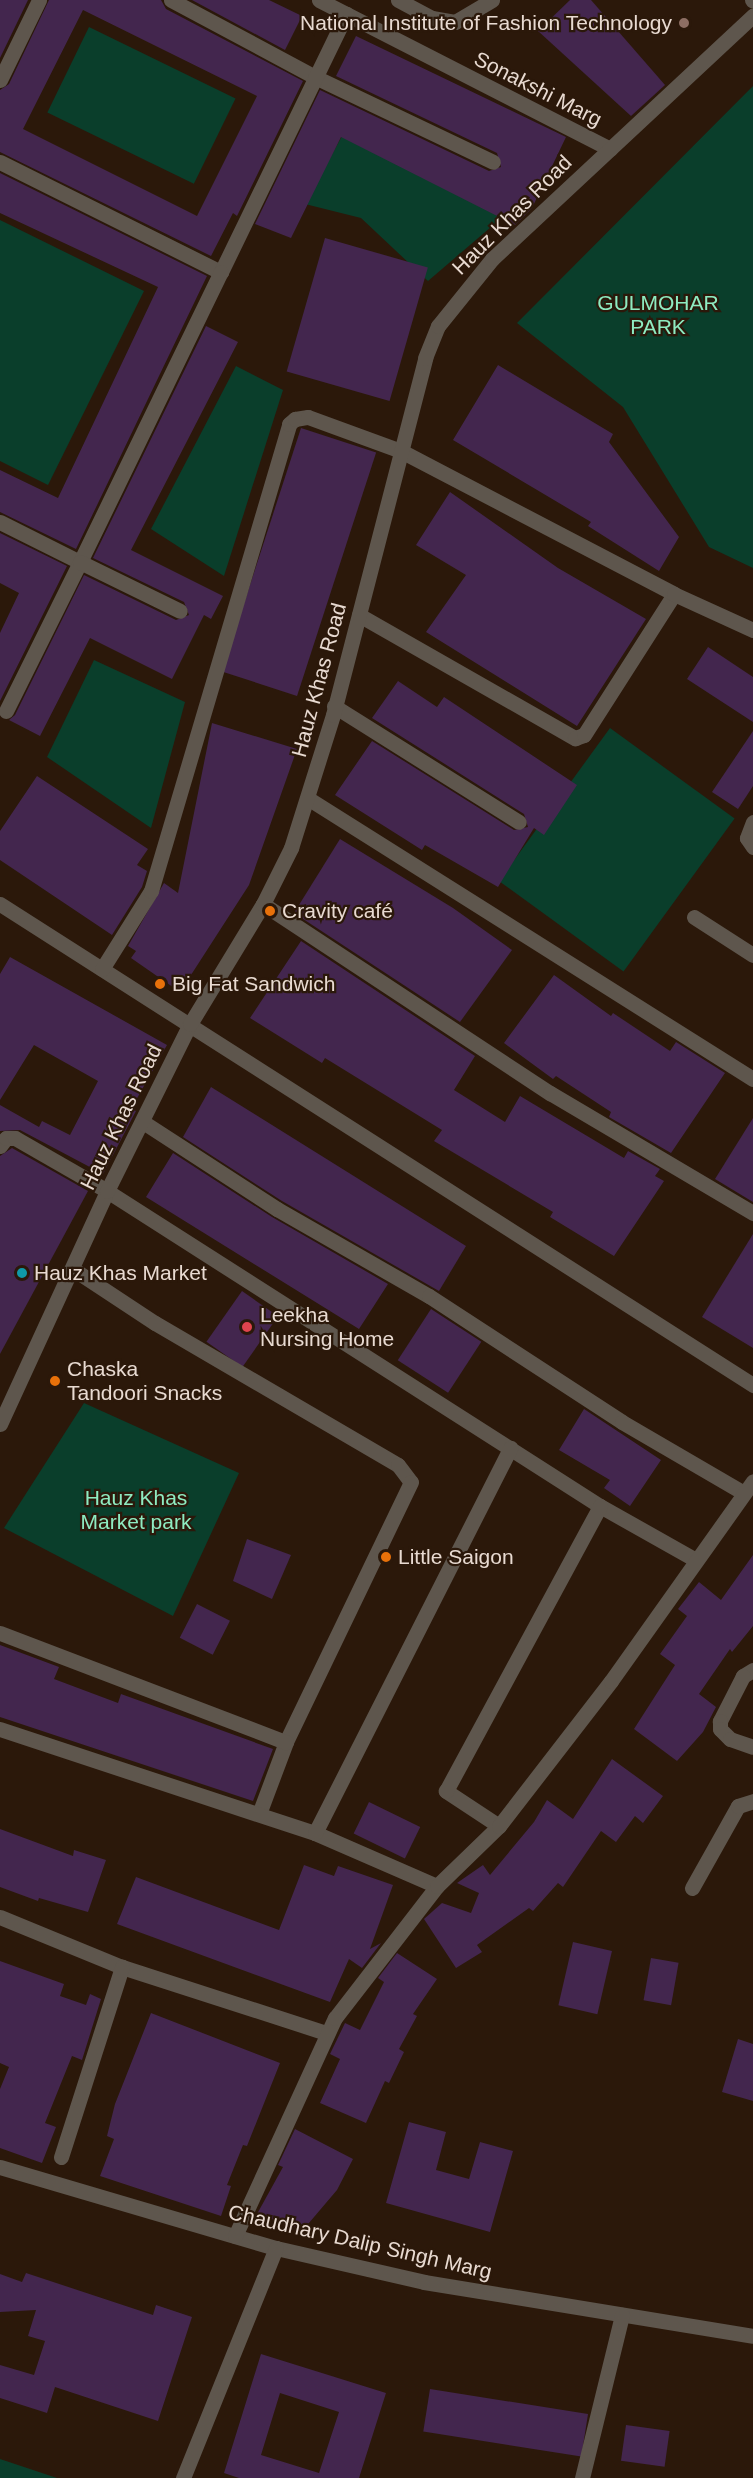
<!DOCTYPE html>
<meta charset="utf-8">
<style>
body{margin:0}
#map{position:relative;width:753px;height:2478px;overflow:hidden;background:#2b180a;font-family:Helvetica,sans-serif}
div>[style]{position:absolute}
.green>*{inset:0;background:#0a3e2b;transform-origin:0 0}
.building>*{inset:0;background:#43264e;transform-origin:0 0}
.minor>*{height:15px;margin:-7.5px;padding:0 7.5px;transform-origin:7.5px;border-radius:7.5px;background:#5e564d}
.dots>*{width:16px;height:16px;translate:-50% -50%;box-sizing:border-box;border:3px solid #2b180a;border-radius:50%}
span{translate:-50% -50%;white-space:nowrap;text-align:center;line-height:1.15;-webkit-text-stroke:4.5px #2b180a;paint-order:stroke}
.poi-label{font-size:21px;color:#e8dad1}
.right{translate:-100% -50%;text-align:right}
.left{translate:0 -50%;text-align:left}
.street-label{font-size:21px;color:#e8dad1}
.park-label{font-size:21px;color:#8eebc1}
</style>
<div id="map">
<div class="green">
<i style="left:89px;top:27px;width:163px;height:95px;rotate:26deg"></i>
<i style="clip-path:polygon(753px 86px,753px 568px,709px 547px,623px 407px,517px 323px)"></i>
<i style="clip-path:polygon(342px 136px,505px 215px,428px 281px,361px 218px,305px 204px)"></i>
<i style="clip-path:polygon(0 220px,144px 291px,48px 485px,0 461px)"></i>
<i style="clip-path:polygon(236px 366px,283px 390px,224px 576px,151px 529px)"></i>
<i style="clip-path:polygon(94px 660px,185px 702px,151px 828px,47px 757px)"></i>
<i style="left:610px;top:728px;width:154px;height:189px;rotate:36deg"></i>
<i style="clip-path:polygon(84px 1403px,239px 1473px,173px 1616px,4px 1528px)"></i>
<i style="clip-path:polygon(0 2459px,57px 2478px,0 2478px)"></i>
</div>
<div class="building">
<i style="clip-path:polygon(0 0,28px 0,0 58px)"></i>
<i style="clip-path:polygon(evenodd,49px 0,161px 0,166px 9px,303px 81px,237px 216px,233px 213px,211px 256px,0 152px,0 90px,9px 84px,49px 0,83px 10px,257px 96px,197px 216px,23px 129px,83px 10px)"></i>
<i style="clip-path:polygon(192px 0,269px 0,302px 16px,285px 50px)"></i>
<i style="clip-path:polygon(570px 0,591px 0,665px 85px,631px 116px,538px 31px)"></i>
<i style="clip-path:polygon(356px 36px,566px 137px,532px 208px,515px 225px,341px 137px,291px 238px,255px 224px,320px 90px,489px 171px,501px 167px,497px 153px,336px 76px)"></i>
<i style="clip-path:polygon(0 173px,207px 276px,76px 549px,0 512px,0 470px,58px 498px,158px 287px,0 213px)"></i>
<i style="left:325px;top:238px;width:107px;height:139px;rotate:16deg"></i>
<i style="clip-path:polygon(206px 326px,238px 342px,131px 550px,223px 596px,211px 619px,204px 615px,172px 679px,90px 638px,40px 736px,9px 720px,15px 715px,84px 575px,176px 620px,189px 615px,184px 602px,93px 558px)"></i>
<i style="clip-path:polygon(498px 365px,613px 434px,609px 442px,679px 537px,659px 571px,588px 526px,591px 522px,453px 440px)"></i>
<i style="left:301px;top:428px;width:79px;height:256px;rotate:18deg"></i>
<i style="clip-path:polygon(450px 492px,558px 568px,646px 619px,577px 726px,426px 632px,466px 575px,416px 545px)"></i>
<i style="clip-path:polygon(0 533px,67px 566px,0 701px,0 633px,19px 593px,0 583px)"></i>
<i style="clip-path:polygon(708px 647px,753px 677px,753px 722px,687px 679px)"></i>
<i style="clip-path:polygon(398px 681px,437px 707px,444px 697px,577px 785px,544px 835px,534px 828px,498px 887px,425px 845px,422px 850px,335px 795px,372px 741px,514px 830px,528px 827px,524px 814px,372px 718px)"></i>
<i style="clip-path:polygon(212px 723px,297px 749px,249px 885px,180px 992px,131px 958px,136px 951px,128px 946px,164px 883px,178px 893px)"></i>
<i style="clip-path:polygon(753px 731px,753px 786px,738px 809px,712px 792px)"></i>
<i style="clip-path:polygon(37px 776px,148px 849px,137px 865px,147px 871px,142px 887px,112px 935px,0 860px,0 831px)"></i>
<i style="clip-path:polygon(340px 839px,453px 908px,512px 950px,460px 1022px,294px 913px)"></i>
<i style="clip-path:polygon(301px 941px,475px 1056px,454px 1090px,505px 1122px,520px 1096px,624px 1158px,628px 1151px,660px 1169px,655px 1176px,664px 1181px,614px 1256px,550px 1217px,553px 1212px,434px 1141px,442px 1130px,325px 1058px,322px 1063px,250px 1018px)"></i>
<i style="clip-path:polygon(10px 957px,167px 1045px,131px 1109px,136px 1111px,103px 1174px,20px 1130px,0 1131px,0 1105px,39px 1127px,42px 1121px,70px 1135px,98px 1081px,34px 1045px,0 1100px,0 974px)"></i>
<i style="clip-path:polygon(554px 975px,611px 1016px,613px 1013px,670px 1051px,676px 1042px,725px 1073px,671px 1153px,609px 1117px,611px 1112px,556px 1076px,553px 1079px,504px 1043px)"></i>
<i style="clip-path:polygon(211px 1087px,466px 1246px,439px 1291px,282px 1201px,183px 1137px)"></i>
<i style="clip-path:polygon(753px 1118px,753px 1202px,715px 1179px)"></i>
<i style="clip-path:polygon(12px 1148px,88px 1191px,0 1354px,0 1156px)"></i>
<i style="clip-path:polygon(173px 1153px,272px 1217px,388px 1284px,359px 1329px,146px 1197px)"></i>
<i style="clip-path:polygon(753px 1234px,753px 1348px,702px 1317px)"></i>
<i style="left:242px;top:1291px;width:44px;height:62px;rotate:35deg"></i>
<i style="left:431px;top:1309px;width:60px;height:61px;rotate:33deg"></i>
<i style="clip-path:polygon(584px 1409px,661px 1460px,630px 1506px,604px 1488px,610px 1480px,559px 1450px)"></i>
<i style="clip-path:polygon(247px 1539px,291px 1555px,272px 1599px,233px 1581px)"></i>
<i style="clip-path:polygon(753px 1555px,753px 1626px,732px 1652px,730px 1649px,699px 1694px,716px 1707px,703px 1732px,677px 1761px,634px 1729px,675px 1665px,660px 1654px,687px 1616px,678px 1609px,699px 1582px,721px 1600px)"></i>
<i style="left:197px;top:1604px;width:37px;height:38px;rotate:27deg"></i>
<i style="clip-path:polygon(0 1645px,59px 1667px,54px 1679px,118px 1703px,121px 1694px,273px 1749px,253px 1801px,0 1717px)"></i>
<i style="clip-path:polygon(612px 1759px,663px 1796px,643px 1823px,635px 1816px,616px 1842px,601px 1831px,563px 1887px,558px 1883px,533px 1911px,529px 1908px,477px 1945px,482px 1952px,456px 1968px,424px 1919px,442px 1903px,471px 1913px,479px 1893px,457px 1883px,483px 1865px,490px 1875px,534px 1822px,547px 1800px,573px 1819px)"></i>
<i style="left:369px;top:1802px;width:57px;height:35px;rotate:26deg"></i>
<i style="clip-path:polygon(0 1829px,73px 1856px,74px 1850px,106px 1860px,88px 1912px,39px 1898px,38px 1901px,0 1887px)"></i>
<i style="clip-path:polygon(304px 1865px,334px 1876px,338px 1866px,393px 1885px,370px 1949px,381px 1943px,362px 1968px,349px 1959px,330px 2002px,117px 1924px,136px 1877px,279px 1930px)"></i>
<i style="left:573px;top:1942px;width:40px;height:65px;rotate:13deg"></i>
<i style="clip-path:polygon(397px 1953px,437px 1979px,413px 2014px,417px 2016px,399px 2049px,404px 2052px,389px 2083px,385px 2081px,366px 2123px,320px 2103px,340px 2059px,330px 2054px,345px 2023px,360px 2030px,384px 1982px,378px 1978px)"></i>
<i style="left:651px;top:1958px;width:28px;height:43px;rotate:10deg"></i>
<i style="clip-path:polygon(0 1961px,64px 1984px,60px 1996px,86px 2005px,90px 1994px,101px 1999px,82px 2060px,72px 2056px,45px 2123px,56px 2127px,42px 2163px,0 2148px,0 2089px,9px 2067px,0 2063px)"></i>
<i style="clip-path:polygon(151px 2013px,280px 2063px,247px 2146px,243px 2145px,227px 2185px,231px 2186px,221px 2216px,100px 2176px,114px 2139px,107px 2136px,115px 2104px)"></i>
<i style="clip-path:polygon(738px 2039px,753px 2044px,753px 2101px,722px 2092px)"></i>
<i style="clip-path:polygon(409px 2122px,446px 2132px,436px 2170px,469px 2179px,480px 2142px,513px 2151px,490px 2232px,386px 2203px)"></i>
<i style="clip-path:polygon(295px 2129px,353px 2159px,337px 2190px,303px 2230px,257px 2214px,283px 2167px,278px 2165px)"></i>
<i style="clip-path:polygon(26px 2273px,153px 2315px,156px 2305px,192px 2317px,158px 2421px,55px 2387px,47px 2413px,0 2398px,0 2365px,34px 2375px,45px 2341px,28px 2336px,36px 2310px,0 2312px,0 2274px,22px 2282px)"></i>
<i style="clip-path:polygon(evenodd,261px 2354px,386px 2393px,359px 2478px,239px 2478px,224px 2473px,261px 2354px,280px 2393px,339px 2412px,319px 2473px,261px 2455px,280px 2393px)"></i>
<i style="left:430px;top:2389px;width:160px;height:43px;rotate:9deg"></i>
<i style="left:626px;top:2425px;width:44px;height:36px;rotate:8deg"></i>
</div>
<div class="minor">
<i style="left:171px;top:0;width:163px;rotate:28.1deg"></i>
<i style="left:315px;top:77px;width:197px;rotate:25.5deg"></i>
<i style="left:319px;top:0;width:327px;rotate:27.1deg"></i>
<i style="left:398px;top:0;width:38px;rotate:28deg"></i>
<i style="left:432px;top:18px;width:23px;rotate:10deg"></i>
<i style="left:455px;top:22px;width:43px;rotate:-30.7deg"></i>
<i style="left:752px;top:0;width:1px;rotate:45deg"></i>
<i style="left:0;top:80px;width:89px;rotate:-64deg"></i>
<i style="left:0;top:162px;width:247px;rotate:26.5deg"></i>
<i style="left:221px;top:272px;width:287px;rotate:-64.1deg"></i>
<i style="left:0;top:522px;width:89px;rotate:26.6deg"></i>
<i style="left:80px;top:562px;width:322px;rotate:-64.1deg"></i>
<i style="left:359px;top:615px;width:249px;rotate:29.7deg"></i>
<i style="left:575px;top:738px;width:9px;rotate:-18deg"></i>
<i style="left:584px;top:735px;width:167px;rotate:-57.4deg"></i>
<i style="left:334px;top:706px;width:218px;rotate:32.1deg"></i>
<i style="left:6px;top:711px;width:166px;rotate:-63.6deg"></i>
<i style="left:80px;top:562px;width:111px;rotate:26.1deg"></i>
<i style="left:309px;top:799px;width:525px;rotate:32.24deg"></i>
<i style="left:753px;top:822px;width:17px;rotate:111deg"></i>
<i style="left:747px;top:838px;width:11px;rotate:56deg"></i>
<i style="left:0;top:904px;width:894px;rotate:32.57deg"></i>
<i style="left:263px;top:904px;width:344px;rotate:33.4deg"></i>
<i style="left:550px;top:1093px;width:236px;rotate:30.6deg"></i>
<i style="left:694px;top:917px;width:70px;rotate:32.8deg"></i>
<i style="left:102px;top:969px;width:92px;rotate:-57.9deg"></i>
<i style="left:151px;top:891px;width:487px;rotate:-73.5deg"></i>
<i style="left:289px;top:424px;width:8px;rotate:-40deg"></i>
<i style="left:295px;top:419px;width:13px;rotate:-9deg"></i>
<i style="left:308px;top:417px;width:99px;rotate:20.1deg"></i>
<i style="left:401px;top:451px;width:308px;rotate:27.6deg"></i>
<i style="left:674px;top:594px;width:87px;rotate:24.5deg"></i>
<i style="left:143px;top:1122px;width:160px;rotate:33deg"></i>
<i style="left:277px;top:1209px;width:175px;rotate:29.8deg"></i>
<i style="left:429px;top:1296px;width:230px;rotate:33.1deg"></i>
<i style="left:622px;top:1422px;width:141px;rotate:30.2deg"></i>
<i style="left:0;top:1146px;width:10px;rotate:-53deg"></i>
<i style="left:6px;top:1138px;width:9px"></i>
<i style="left:15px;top:1138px;width:106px;rotate:29.9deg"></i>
<i style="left:107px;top:1191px;width:585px;rotate:32.58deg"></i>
<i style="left:600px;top:1506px;width:110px;rotate:29.4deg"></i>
<i style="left:73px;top:1269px;width:98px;rotate:33.4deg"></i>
<i style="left:155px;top:1323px;width:281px;rotate:30.3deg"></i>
<i style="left:398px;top:1465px;width:21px;rotate:53deg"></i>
<i style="left:411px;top:1482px;width:288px;rotate:115.7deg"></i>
<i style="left:286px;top:1742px;width:77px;rotate:110.6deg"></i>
<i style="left:0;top:1424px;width:256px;rotate:-65.3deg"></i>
<i style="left:107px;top:1191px;width:186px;rotate:-63.6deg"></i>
<i style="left:190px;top:1024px;width:140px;rotate:-58.7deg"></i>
<i style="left:263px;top:904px;width:63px;rotate:-63.4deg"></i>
<i style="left:291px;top:848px;width:139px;rotate:-72.5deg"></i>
<i style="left:333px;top:715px;width:369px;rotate:-75.5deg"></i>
<i style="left:425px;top:358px;width:35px;rotate:-68deg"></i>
<i style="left:438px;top:326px;width:86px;rotate:-51.1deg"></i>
<i style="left:492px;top:259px;width:357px;rotate:-43deg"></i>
<i style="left:0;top:1633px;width:306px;rotate:20.9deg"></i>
<i style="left:753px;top:1670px;width:12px;rotate:149deg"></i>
<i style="left:743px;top:1676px;width:51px;rotate:117.1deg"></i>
<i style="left:720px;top:1721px;width:8px;rotate:90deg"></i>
<i style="left:720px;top:1729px;width:14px;rotate:45deg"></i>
<i style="left:730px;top:1739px;width:24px;rotate:19deg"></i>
<i style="left:0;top:1729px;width:332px;rotate:18.3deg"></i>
<i style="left:315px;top:1833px;width:133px;rotate:23.5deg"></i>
<i style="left:499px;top:1826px;width:64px;rotate:-146.6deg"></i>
<i style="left:446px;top:1791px;width:324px;rotate:-61.6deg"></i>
<i style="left:315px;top:1833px;width:432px;rotate:-63.1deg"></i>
<i style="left:692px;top:1888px;width:94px;rotate:-60.7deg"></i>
<i style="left:738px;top:1806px;width:16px;rotate:-18deg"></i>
<i style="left:0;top:1917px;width:132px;rotate:22.3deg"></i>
<i style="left:122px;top:1967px;width:214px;rotate:17.9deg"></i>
<i style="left:61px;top:2157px;width:200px;rotate:-72.2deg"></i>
<i style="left:0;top:2167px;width:288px;rotate:16.4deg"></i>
<i style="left:276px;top:2248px;width:152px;rotate:12.9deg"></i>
<i style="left:424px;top:2282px;width:333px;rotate:9.3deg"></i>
<i style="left:235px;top:2236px;width:240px;rotate:-65.4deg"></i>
<i style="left:335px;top:2018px;width:167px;rotate:-52.3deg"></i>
<i style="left:437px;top:1886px;width:86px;rotate:-44.1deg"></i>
<i style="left:499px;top:1826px;width:183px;rotate:-52.3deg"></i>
<i style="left:611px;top:1681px;width:245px;rotate:-54.6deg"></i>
<i style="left:183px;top:2478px;width:248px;rotate:-68deg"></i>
<i style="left:582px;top:2478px;width:168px;rotate:-76.2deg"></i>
</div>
<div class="dots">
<i style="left:684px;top:23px;background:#8d6e63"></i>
<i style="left:270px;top:911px;background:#e8710a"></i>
<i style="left:160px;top:984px;background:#e8710a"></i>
<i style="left:22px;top:1273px;background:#0f9aa8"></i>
<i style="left:247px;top:1327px;background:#e0444e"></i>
<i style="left:55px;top:1381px;background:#e8710a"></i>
<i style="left:386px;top:1557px;background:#e8710a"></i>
</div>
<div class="poi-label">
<span class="right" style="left:672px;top:23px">National Institute of Fashion Technology</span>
<span class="left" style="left:282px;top:911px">Cravity café</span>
<span class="left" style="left:172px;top:984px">Big Fat Sandwich</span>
<span class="left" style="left:34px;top:1273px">Hauz Khas Market</span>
<span class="left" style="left:260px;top:1327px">Leekha<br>Nursing Home</span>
<span class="left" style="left:67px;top:1381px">Chaska<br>Tandoori Snacks</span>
<span class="left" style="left:398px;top:1557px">Little Saigon</span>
</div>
<div class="street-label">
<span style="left:538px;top:89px;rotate:27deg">Sonakshi Marg</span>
<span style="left:512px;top:215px;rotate:-45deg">Hauz Khas Road</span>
<span style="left:319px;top:680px;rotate:-75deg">Hauz Khas Road</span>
<span style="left:121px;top:1117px;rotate:-64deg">Hauz Khas Road</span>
<span style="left:360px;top:2242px;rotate:13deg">Chaudhary Dalip Singh Marg</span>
</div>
<div class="park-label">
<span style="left:658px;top:315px">GULMOHAR<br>PARK</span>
<span style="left:136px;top:1510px">Hauz Khas<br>Market park</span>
</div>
</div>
